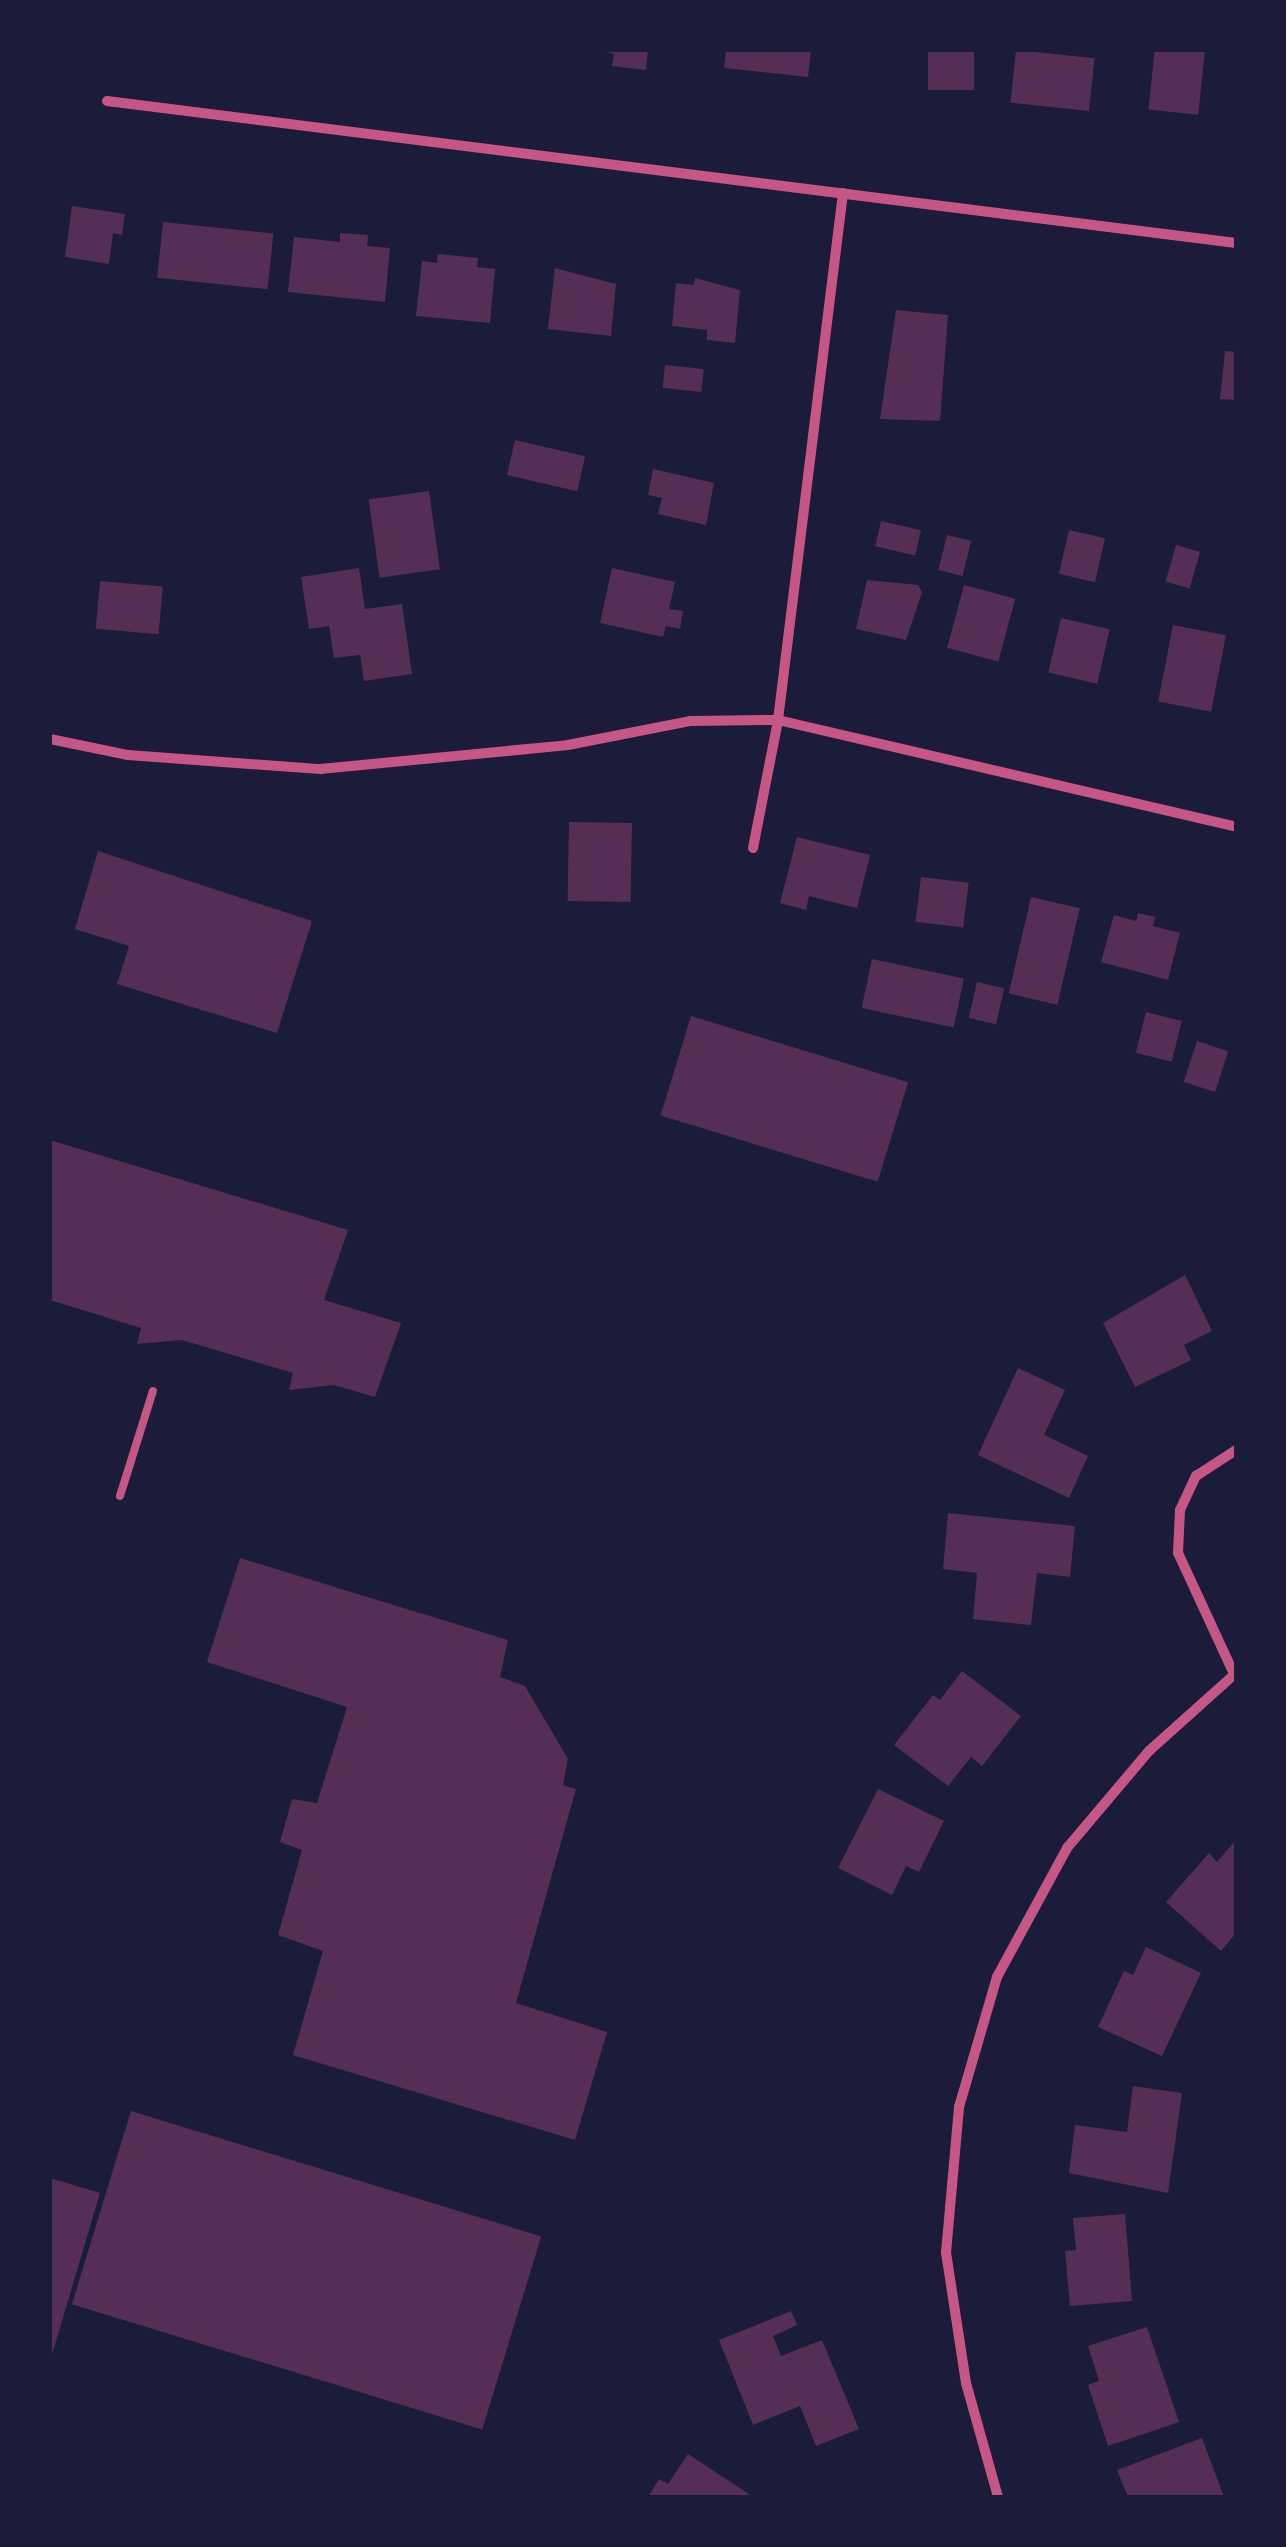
<!DOCTYPE html>
<style>
body{margin:0}
#map{position:relative;width:1286px;height:2547px;overflow:hidden;background:#1b1b3a;font-family:"Sofia Sans Condensed",sans-serif}
div>[style]{position:absolute}
.building>*{inset:0;background:#542f53;transform-origin:0 0}
.service>*{height:8px;margin:-4px;padding:0 4px;transform-origin:4px;border-radius:4px;background:#c65784}
.minor>*{height:10px;margin:-5px;padding:0 5px;transform-origin:5px;border-radius:5px;background:#c65784}
span{translate:-50% -50%;white-space:nowrap;text-align:center;line-height:1.15;-webkit-text-stroke:10px #1b1b3a;paint-order:stroke}
.frame{position:absolute;inset:0;border:52px solid #1b1b3a;pointer-events:none}
</style>
<div id="map">
<div class="building">
<i style="clip-path:polygon(599px 50px,648px 50px,646px 70px,612px 66px,614px 54px)"></i>
<i style="clip-path:polygon(726px 50px,811px 50px,808px 77px,724px 68px)"></i>
<i style="left:928px;top:50px;width:46px;height:40px"></i>
<i style="left:1016px;top:50px;width:79px;height:53px;rotate:6deg"></i>
<i style="left:1205px;top:50px;width:65px;height:50px;rotate:96deg"></i>
<i style="clip-path:polygon(72px 206px,125px 214px,122px 235px,113px 233px,109px 264px,65px 257px)"></i>
<i style="left:163px;top:222px;width:111px;height:56px;rotate:6deg"></i>
<i style="clip-path:polygon(340px 233px,368px 235px,367px 246px,390px 248px,385px 302px,288px 292px,294px 237px,340px 242px)"></i>
<i style="clip-path:polygon(438px 254px,478px 258px,477px 267px,495px 269px,490px 323px,416px 316px,422px 261px,437px 263px)"></i>
<i style="clip-path:polygon(555px 268px,616px 284px,611px 336px,548px 329px)"></i>
<i style="clip-path:polygon(695px 278px,740px 290px,735px 343px,707px 340px,707px 330px,672px 326px,676px 283px,694px 285px)"></i>
<i style="clip-path:polygon(896px 310px,948px 315px,940px 421px,880px 419px)"></i>
<i style="clip-path:polygon(1225px 351px,1236px 352px,1236px 400px,1220px 399px)"></i>
<i style="left:665px;top:365px;width:39px;height:23px;rotate:6deg"></i>
<i style="left:515px;top:440px;width:72px;height:36px;rotate:13deg"></i>
<i style="clip-path:polygon(653px 469px,714px 483px,706px 525px,658px 514px,662px 498px,648px 495px)"></i>
<i style="left:429px;top:491px;width:79px;height:61px;rotate:82deg"></i>
<i style="left:881px;top:521px;width:41px;height:26px;rotate:13deg"></i>
<i style="left:1069px;top:530px;width:37px;height:45px;rotate:13deg"></i>
<i style="left:947px;top:535px;width:25px;height:36px;rotate:14deg"></i>
<i style="left:1176px;top:545px;width:25px;height:38px;rotate:16deg"></i>
<i style="clip-path:polygon(359px 568px,365px 609px,402px 604px,412px 674px,364px 681px,360px 655px,334px 658px,329px 626px,309px 629px,301px 577px)"></i>
<i style="clip-path:polygon(612px 568px,675px 582px,669px 609px,683px 611px,680px 629px,666px 626px,663px 637px,600px 623px)"></i>
<i style="clip-path:polygon(867px 580px,918px 585px,922px 592px,906px 640px,856px 629px)"></i>
<i style="left:100px;top:581px;width:63px;height:48px;rotate:5deg"></i>
<i style="left:964px;top:585px;width:53px;height:65px;rotate:15deg"></i>
<i style="left:1061px;top:618px;width:50px;height:56px;rotate:13deg"></i>
<i style="left:1173px;top:625px;width:54px;height:78px;rotate:11deg"></i>
<i style="left:569px;top:822px;width:63px;height:79px;rotate:1deg"></i>
<i style="clip-path:polygon(797px 837px,870px 855px,857px 908px,809px 896px,806px 910px,780px 903px)"></i>
<i style="clip-path:polygon(98px 851px,312px 921px,277px 1033px,117px 984px,129px 946px,75px 929px)"></i>
<i style="left:921px;top:877px;width:48px;height:45px;rotate:7deg"></i>
<i style="left:1031px;top:897px;width:50px;height:99px;rotate:13deg"></i>
<i style="clip-path:polygon(1138px 913px,1155px 917px,1153px 926px,1180px 933px,1168px 980px,1101px 962px,1114px 915px,1136px 921px)"></i>
<i style="left:872px;top:959px;width:94px;height:50px;rotate:12deg"></i>
<i style="left:977px;top:982px;width:28px;height:37px;rotate:13deg"></i>
<i style="left:1146px;top:1012px;width:37px;height:42px;rotate:14deg"></i>
<i style="left:691px;top:1016px;width:227px;height:104px;rotate:17deg"></i>
<i style="left:1197px;top:1041px;width:33px;height:43px;rotate:18deg"></i>
<i style="clip-path:polygon(50px 1140px,348px 1230px,324px 1300px,401px 1323px,375px 1397px,334px 1385px,289px 1390px,293px 1373px,182px 1340px,137px 1344px,141px 1328px,50px 1300px)"></i>
<i style="clip-path:polygon(1185px 1275px,1212px 1331px,1184px 1345px,1191px 1360px,1135px 1387px,1103px 1323px)"></i>
<i style="clip-path:polygon(1018px 1368px,1065px 1390px,1044px 1435px,1088px 1456px,1069px 1498px,978px 1455px)"></i>
<i style="clip-path:polygon(948px 1513px,1075px 1526px,1070px 1577px,1037px 1573px,1031px 1625px,973px 1619px,977px 1573px,943px 1569px)"></i>
<i style="clip-path:polygon(240px 1558px,508px 1640px,500px 1677px,525px 1686px,568px 1759px,563px 1785px,576px 1789px,516px 2003px,607px 2032px,575px 2140px,293px 2055px,323px 1951px,278px 1935px,302px 1850px,280px 1842px,292px 1799px,317px 1803px,347px 1707px,207px 1662px)"></i>
<i style="clip-path:polygon(962px 1671px,1021px 1716px,982px 1766px,971px 1757px,948px 1786px,894px 1745px,933px 1695px,940px 1700px)"></i>
<i style="clip-path:polygon(878px 1789px,944px 1821px,919px 1872px,906px 1866px,892px 1895px,838px 1868px)"></i>
<i style="clip-path:polygon(1236px 1840px,1236px 1933px,1221px 1951px,1166px 1902px,1209px 1853px,1217px 1862px)"></i>
<i style="clip-path:polygon(1146px 1947px,1201px 1973px,1162px 2056px,1098px 2027px,1124px 1971px,1133px 1975px)"></i>
<i style="clip-path:polygon(1133px 2086px,1182px 2093px,1168px 2193px,1069px 2173px,1075px 2125px,1127px 2132px)"></i>
<i style="left:131px;top:2111px;width:429px;height:202px;rotate:17deg"></i>
<i style="clip-path:polygon(50px 2178px,100px 2193px,51px 2358px,50px 2358px)"></i>
<i style="clip-path:polygon(1125px 2214px,1132px 2301px,1070px 2306px,1065px 2251px,1076px 2250px,1073px 2218px)"></i>
<i style="clip-path:polygon(791px 2311px,797px 2325px,773px 2336px,781px 2356px,822px 2340px,859px 2429px,816px 2446px,800px 2406px,753px 2425px,719px 2340px)"></i>
<i style="clip-path:polygon(1147px 2327px,1179px 2422px,1108px 2446px,1088px 2385px,1099px 2381px,1088px 2346px)"></i>
<i style="clip-path:polygon(1202px 2438px,1224px 2497px,1128px 2497px,1117px 2470px)"></i>
<i style="clip-path:polygon(688px 2454px,749px 2494px,747px 2497px,648px 2497px,659px 2479px,668px 2484px)"></i>
</div>
<div class="service">
<i style="left:120px;top:1496px;width:110px;rotate:-72.6deg"></i>
</div>
<div class="minor">
<i style="left:107px;top:101px;width:1138px;rotate:7.17deg"></i>
<i style="left:50px;top:739px;width:80px;rotate:11.6deg"></i>
<i style="left:128px;top:755px;width:193px;rotate:4.2deg"></i>
<i style="left:320px;top:769px;width:249px;rotate:-5.5deg"></i>
<i style="left:568px;top:745px;width:124px;rotate:-11.1deg"></i>
<i style="left:690px;top:721px;width:88px;rotate:-0.7deg"></i>
<i style="left:778px;top:720px;width:470px;rotate:13.1deg"></i>
<i style="left:753px;top:848px;width:130px;rotate:-78.9deg"></i>
<i style="left:778px;top:720px;width:531px;rotate:-82.97deg"></i>
<i style="left:1234px;top:1674px;width:133px;rotate:-114.8deg"></i>
<i style="left:1178px;top:1553px;width:43px;rotate:-87.3deg"></i>
<i style="left:1180px;top:1510px;width:38px;rotate:-65deg"></i>
<i style="left:1196px;top:1476px;width:48px;rotate:-33deg"></i>
<i style="left:998px;top:2497px;width:118px;rotate:-105.7deg"></i>
<i style="left:966px;top:2383px;width:132px;rotate:-98.7deg"></i>
<i style="left:946px;top:2253px;width:147px;rotate:-84.9deg"></i>
<i style="left:959px;top:2107px;width:135px;rotate:-73.7deg"></i>
<i style="left:997px;top:1977px;width:147px;rotate:-61.5deg"></i>
<i style="left:1067px;top:1848px;width:127px;rotate:-49.8deg"></i>
<i style="left:1149px;top:1751px;width:117px;rotate:-41.9deg"></i>
</div>
<div class="frame"></div>
</div>
